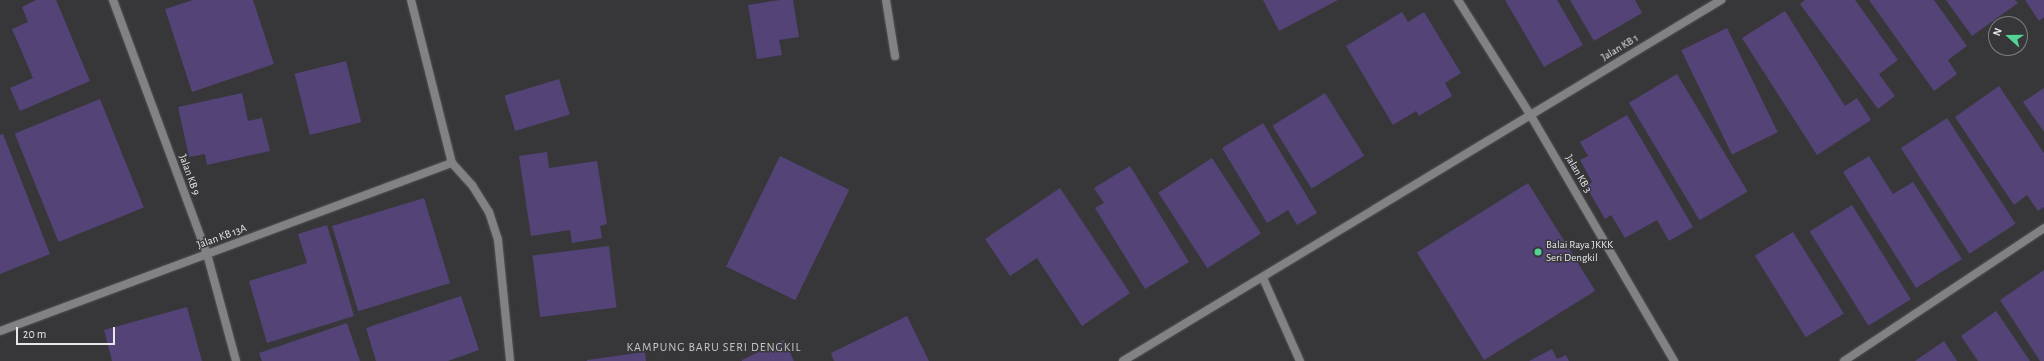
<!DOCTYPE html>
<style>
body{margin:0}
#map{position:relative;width:2044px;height:361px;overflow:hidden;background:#37373a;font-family:"Alegreya Sans",sans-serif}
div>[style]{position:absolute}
.building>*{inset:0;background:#544377;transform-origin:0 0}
.roads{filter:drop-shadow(0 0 1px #535356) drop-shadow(0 0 1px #535356)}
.lane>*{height:8px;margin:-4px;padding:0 4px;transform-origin:4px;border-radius:4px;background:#828183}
.street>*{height:8px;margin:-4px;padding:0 4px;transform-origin:4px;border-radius:4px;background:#828183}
.dots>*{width:11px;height:11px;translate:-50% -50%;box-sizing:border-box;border:2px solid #37373a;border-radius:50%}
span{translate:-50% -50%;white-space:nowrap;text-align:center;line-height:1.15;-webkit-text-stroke:3px #37373a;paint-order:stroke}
.street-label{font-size:11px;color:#e7e7e9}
.poi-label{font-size:11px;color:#e7e7e9}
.left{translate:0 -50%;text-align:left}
.neighbourhood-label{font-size:12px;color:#c6c5c9;letter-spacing:1px}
.north{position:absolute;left:1988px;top:16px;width:40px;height:40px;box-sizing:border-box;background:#37373a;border:1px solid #7d7d80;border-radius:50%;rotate:291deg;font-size:11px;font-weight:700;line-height:16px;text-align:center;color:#e7e7e9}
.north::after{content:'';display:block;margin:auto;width:14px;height:18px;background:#53d396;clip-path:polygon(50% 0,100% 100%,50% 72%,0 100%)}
.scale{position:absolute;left:16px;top:327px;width:99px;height:18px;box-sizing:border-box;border:2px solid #e7e7e9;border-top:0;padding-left:5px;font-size:12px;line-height:14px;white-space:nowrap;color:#e7e7e9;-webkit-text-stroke:3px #37373a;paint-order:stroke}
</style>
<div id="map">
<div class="building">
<i style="clip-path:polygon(36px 0,56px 0,90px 81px,20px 111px,10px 88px,33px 78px,12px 29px,28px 22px,22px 7px)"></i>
<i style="clip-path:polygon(193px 0,253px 0,274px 64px,192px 92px,165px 9px)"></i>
<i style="clip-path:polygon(780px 0,793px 0,799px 37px,779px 40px,782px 55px,757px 59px,748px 5px)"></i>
<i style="clip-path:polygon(1263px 0,1338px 0,1279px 31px)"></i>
<i style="clip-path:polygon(1505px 0,1557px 0,1583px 45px,1544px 67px)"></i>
<i style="clip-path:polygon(1570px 0,1635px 0,1642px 13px,1594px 41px)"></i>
<i style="clip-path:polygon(1805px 0,1855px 0,1898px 60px,1879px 74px,1895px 96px,1878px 109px,1800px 4px)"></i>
<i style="clip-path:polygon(1869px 0,1934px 0,1967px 46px,1948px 60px,1957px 74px,1934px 91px)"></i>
<i style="clip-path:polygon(1946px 0,2015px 0,2018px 3px,1972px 36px)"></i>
<i style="clip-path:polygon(2025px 0,2044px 0,2044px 17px,2039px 21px)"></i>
<i style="clip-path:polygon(1785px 11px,1845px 106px,1857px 98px,1871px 120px,1817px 155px,1742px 38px)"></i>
<i style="clip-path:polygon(1402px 12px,1408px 22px,1424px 12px,1461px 73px,1445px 83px,1452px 96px,1419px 116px,1416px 111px,1393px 125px,1346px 46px)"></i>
<i style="left:1727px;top:28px;width:116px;height:51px;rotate:64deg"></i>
<i style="left:346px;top:61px;width:63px;height:53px;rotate:76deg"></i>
<i style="left:1677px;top:74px;width:137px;height:56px;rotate:59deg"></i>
<i style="left:559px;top:79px;width:37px;height:57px;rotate:73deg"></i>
<i style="clip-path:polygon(1999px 86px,2044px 153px,2044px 207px,2038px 211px,2027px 195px,2014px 205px,1955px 117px)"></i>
<i style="clip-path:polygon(2044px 88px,2044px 132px,2023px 102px)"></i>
<i style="clip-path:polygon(242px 93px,248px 121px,262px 118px,270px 151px,207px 165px,205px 154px,189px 157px,178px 107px)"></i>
<i style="left:1325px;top:93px;width:74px;height:62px;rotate:58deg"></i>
<i style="left:100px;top:99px;width:117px;height:92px;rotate:68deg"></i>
<i style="clip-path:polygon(1627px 115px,1693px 227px,1669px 241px,1657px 220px,1625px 238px,1611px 215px,1605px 219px,1586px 186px,1592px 182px,1580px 160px,1588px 156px,1580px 142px)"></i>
<i style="left:1947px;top:118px;width:126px;height:55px;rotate:57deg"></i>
<i style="clip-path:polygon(1263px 123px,1317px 213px,1297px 225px,1288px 210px,1267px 223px,1222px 148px)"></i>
<i style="clip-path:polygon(3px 134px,50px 254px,0 274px,0 135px)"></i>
<i style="clip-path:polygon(547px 152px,549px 168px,597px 161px,607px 224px,600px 226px,602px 238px,572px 243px,570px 230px,531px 236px,519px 156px)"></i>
<i style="left:780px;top:156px;width:77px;height:123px;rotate:26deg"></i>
<i style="clip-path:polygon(1869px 156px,1893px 194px,1913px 182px,1962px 259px,1916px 288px,1843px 172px)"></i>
<i style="left:1212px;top:158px;width:90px;height:64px;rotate:57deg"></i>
<i style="clip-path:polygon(1130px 166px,1189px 262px,1145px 289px,1095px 208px,1104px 203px,1094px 188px)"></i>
<i style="left:1528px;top:183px;width:127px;height:131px;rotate:58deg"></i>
<i style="clip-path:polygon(1060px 188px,1130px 293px,1082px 326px,1037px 258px,1010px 276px,985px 239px)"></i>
<i style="left:424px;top:198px;width:89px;height:96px;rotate:73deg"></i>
<i style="left:1852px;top:205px;width:111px;height:50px;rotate:58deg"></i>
<i style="clip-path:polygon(327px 225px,354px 316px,267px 343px,249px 281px,307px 263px,298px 234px)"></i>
<i style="left:1793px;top:232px;width:96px;height:45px;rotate:58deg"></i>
<i style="left:609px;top:246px;width:62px;height:77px;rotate:83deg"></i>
<i style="clip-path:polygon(2044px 270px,2044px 361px,2040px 361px,2000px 300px)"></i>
<i style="clip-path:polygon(461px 296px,479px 350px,448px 361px,376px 361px,366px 328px)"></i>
<i style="clip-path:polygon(187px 307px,202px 361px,112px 361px,104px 330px)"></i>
<i style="clip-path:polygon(1996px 311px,2030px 361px,1978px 361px,1961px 336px)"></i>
<i style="clip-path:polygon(907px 316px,929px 361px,834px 361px,831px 353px)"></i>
<i style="clip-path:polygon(347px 323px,360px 361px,262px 361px,259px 353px)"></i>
<i style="clip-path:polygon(784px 340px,794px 361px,742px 361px,742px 360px)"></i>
<i style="clip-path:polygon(1944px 341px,1957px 361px,1915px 361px)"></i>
<i style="clip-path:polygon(1552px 349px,1557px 359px,1566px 355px,1569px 361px,1529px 361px)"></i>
<i style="clip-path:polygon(645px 352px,646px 361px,587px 361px,587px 360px)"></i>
</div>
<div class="roads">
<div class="lane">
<i style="left:886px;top:0;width:57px;rotate:80.9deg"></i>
<i style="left:1263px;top:278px;width:91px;rotate:66deg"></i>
</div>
<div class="street">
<i style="left:113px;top:0;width:271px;rotate:69.7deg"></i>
<i style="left:207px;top:254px;width:111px;rotate:74.8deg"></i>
<i style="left:411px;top:0;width:168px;rotate:75.9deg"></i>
<i style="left:452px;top:163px;width:30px;rotate:48deg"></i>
<i style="left:472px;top:185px;width:32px;rotate:58deg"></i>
<i style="left:489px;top:212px;width:29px;rotate:72deg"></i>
<i style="left:498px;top:240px;width:122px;rotate:84.3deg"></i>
<i style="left:1458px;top:0;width:137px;rotate:57.8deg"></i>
<i style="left:1531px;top:116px;width:284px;rotate:59.7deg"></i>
<i style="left:0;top:331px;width:482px;rotate:-20.4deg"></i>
<i style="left:1123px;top:361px;width:699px;rotate:-31.12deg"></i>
<i style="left:1844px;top:361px;width:240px;rotate:-33.6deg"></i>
</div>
</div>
<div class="dots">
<i style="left:1538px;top:252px;background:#53d396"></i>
</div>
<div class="street-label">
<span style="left:1620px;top:48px;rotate:-31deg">Jalan KB 1</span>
<span style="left:1578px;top:174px;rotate:60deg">Jalan KB 3</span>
<span style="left:189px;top:175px;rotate:70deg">Jalan KB 9</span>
<span style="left:222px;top:237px;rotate:-20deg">Jalan KB 13A</span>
</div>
<div class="poi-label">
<span class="left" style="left:1546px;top:252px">Balai Raya JKKK<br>Seri Dengkil</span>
</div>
<div class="neighbourhood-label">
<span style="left:714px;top:348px">KAMPUNG BARU SERI DENGKIL</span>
</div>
<div class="north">N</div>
<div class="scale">20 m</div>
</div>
